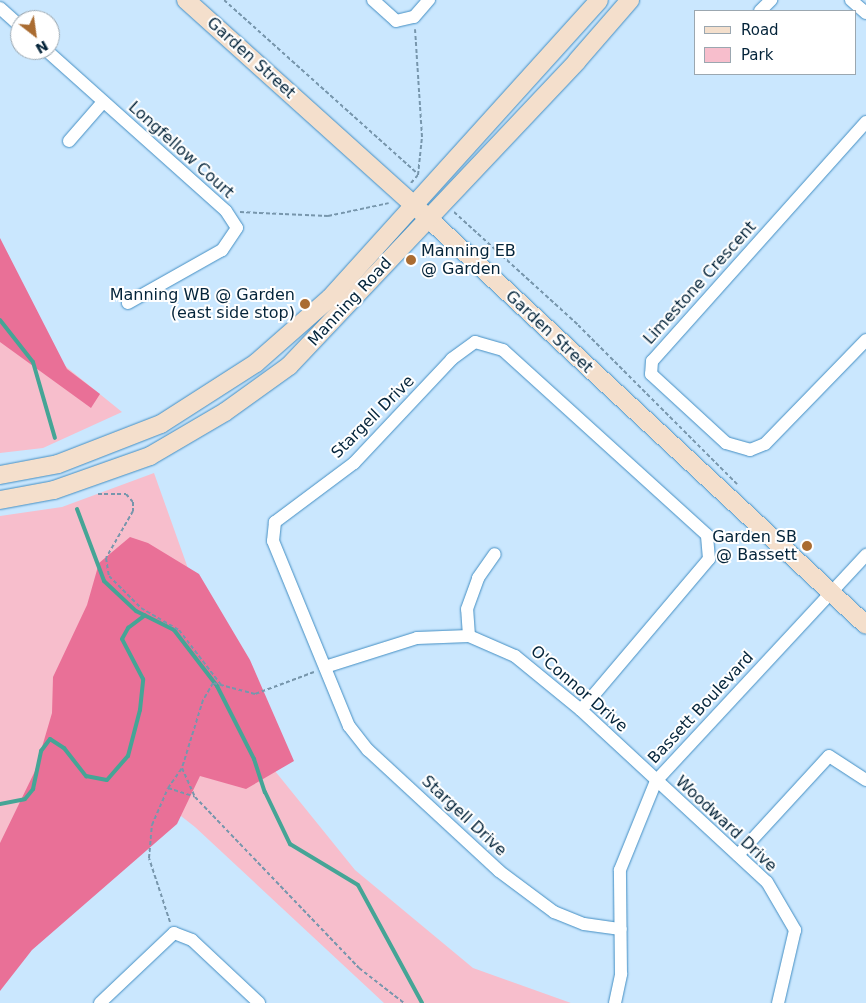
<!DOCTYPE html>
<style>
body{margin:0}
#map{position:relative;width:866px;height:1003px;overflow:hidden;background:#cae7fe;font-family:"DejaVu Sans",sans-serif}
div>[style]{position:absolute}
.green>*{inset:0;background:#f7becc}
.forest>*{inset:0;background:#e97097}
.stream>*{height:4px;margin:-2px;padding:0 2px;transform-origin:2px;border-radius:2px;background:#45a596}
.path>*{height:2px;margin-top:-1px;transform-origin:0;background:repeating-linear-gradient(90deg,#7796ac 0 4px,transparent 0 6.5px)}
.roads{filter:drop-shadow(0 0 1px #438ec3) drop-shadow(0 0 1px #438ec3)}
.street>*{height:12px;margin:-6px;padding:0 6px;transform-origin:6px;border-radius:6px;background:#fff}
.secondary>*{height:18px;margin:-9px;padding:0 9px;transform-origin:9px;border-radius:9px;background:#f4dfcc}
.dots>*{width:14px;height:14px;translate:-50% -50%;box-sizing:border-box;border:2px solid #fff;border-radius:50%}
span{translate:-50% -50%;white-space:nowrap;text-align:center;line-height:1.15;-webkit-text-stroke:4px #fff;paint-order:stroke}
.street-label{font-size:16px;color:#04243a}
.poi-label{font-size:16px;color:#04243a}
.left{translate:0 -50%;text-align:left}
.right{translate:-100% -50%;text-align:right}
.legend{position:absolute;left:694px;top:10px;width:162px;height:65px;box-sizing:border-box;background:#fff;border:1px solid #9ba7b0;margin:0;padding:6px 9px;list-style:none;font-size:15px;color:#04243a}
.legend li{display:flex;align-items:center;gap:10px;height:25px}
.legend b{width:25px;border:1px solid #9ba7b0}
.north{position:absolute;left:10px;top:10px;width:50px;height:50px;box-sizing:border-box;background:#fff;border:1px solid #9ba7b0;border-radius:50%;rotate:150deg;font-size:14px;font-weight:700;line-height:20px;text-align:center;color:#04243a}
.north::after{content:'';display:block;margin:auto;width:18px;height:22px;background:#aa6c31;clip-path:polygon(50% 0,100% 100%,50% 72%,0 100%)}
</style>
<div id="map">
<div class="green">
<i style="clip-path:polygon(0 289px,59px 361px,122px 412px,43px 448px,0 453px)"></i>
<i style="clip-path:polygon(154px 473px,221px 661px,275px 771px,355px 870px,473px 968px,571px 1003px,384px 1003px,195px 827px,158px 798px,0 967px,0 516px,62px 507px)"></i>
</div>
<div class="forest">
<i style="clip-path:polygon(0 238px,67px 369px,100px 394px,91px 408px,0 342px)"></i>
<i style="clip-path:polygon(130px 537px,148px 543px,199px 574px,250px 660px,294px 761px,246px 789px,200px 776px,177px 824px,32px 950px,0 991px,0 843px,35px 771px,52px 713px,53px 677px,87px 605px,99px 563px)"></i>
</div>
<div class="stream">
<i style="left:0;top:320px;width:53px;rotate:51.8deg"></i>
<i style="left:33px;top:362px;width:79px;rotate:73.9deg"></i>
<i style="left:77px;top:509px;width:77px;rotate:69.4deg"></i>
<i style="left:104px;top:581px;width:44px;rotate:43.2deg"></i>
<i style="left:136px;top:611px;width:42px;rotate:26.6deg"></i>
<i style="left:174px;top:630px;width:71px;rotate:52.5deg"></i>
<i style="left:217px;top:686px;width:82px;rotate:63.1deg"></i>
<i style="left:254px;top:759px;width:35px;rotate:72deg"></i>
<i style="left:265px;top:792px;width:58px;rotate:64.3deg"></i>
<i style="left:290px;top:844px;width:79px;rotate:31.1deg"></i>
<i style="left:358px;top:885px;width:134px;rotate:61.5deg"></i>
<i style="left:0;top:804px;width:25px;rotate:-11deg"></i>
<i style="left:25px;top:799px;width:13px;rotate:-51deg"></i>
<i style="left:33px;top:789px;width:39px;rotate:-78deg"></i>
<i style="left:41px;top:751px;width:15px;rotate:-53deg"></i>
<i style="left:50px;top:739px;width:17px;rotate:33deg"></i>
<i style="left:64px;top:748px;width:36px;rotate:52deg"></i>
<i style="left:86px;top:776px;width:21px;rotate:11deg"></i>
<i style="left:107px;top:780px;width:32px;rotate:-49deg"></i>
<i style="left:128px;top:756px;width:48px;rotate:-75.4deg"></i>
<i style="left:140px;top:710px;width:31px;rotate:-84deg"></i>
<i style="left:143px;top:679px;width:45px;rotate:-117.7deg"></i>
<i style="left:122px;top:639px;width:13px;rotate:-61deg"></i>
<i style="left:128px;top:628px;width:21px;rotate:-37deg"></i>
</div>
<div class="path">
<i style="left:224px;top:0;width:261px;rotate:41.9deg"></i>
<i style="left:411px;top:183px;width:11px;rotate:-49deg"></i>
<i style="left:418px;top:175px;width:38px;rotate:-84deg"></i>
<i style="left:422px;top:137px;width:108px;rotate:-93.7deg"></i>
<i style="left:240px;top:212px;width:88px;rotate:2.6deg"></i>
<i style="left:328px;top:216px;width:62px;rotate:-12deg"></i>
<i style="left:454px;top:212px;width:168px;rotate:42.3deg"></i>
<i style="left:578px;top:325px;width:225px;rotate:45deg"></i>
<i style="left:98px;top:494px;width:28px"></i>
<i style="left:126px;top:494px;width:11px;rotate:49deg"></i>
<i style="left:133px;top:502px;width:9px;rotate:90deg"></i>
<i style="left:133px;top:511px;width:54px;rotate:119.9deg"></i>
<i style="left:106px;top:558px;width:18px;rotate:81deg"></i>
<i style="left:109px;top:576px;width:45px;rotate:45deg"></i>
<i style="left:141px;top:608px;width:44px;rotate:30.1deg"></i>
<i style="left:179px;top:630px;width:71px;rotate:52.5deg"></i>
<i style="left:314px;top:672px;width:63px;rotate:159.6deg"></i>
<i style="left:255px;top:694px;width:43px;rotate:-165.3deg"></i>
<i style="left:213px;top:683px;width:20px;rotate:120deg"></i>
<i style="left:203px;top:700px;width:71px;rotate:107.2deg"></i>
<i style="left:182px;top:768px;width:32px;rotate:66deg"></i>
<i style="left:195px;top:797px;width:237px;rotate:46.2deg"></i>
<i style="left:359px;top:968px;width:57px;rotate:37.9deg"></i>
<i style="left:168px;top:788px;width:28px;rotate:18deg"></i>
<i style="left:170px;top:922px;width:67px;rotate:-108.2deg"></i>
<i style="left:149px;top:858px;width:33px;rotate:-85deg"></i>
<i style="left:152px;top:825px;width:40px;rotate:-66.6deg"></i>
<i style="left:168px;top:788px;width:24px;rotate:-55deg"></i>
</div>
<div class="roads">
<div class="street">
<i style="left:373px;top:0;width:31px;rotate:42deg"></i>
<i style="left:396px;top:21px;width:18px;rotate:-13deg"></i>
<i style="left:414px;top:17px;width:23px;rotate:-49deg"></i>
<i style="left:851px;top:0;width:20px;rotate:41deg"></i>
<i style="left:0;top:8px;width:27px;rotate:42deg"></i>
<i style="left:760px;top:11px;width:16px;rotate:-45deg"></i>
<i style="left:46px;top:50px;width:241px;rotate:41.8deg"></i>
<i style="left:226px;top:211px;width:20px;rotate:57deg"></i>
<i style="left:237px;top:228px;width:27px;rotate:124deg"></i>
<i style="left:222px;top:250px;width:108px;rotate:150.6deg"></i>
<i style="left:866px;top:122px;width:321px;rotate:131.8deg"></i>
<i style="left:652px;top:361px;width:13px;rotate:94deg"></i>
<i style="left:651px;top:374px;width:102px;rotate:42.6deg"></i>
<i style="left:726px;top:443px;width:25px;rotate:16deg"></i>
<i style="left:750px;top:450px;width:16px;rotate:-22deg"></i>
<i style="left:765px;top:444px;width:145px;rotate:-45.8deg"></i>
<i style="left:69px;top:141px;width:52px;rotate:-48.9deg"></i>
<i style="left:469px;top:636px;width:27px;rotate:-94deg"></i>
<i style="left:467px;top:609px;width:33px;rotate:-70deg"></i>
<i style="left:478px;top:578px;width:29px;rotate:-55deg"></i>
<i style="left:325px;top:667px;width:96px;rotate:-17.5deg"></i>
<i style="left:417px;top:638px;width:52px;rotate:-2.2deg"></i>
<i style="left:469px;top:636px;width:50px;rotate:23.5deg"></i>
<i style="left:515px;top:656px;width:85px;rotate:39.3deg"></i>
<i style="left:581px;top:710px;width:253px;rotate:42.8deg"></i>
<i style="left:767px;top:882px;width:56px;rotate:59.7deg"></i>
<i style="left:795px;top:930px;width:75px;rotate:103.1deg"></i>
<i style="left:581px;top:710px;width:198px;rotate:-49.7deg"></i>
<i style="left:709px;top:559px;width:24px;rotate:-95deg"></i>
<i style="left:707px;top:535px;width:275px;rotate:-137.8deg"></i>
<i style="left:503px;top:350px;width:29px;rotate:-164deg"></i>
<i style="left:475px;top:342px;width:29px;rotate:144deg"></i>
<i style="left:452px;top:359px;width:143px;rotate:133.3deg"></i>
<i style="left:354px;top:463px;width:99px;rotate:143.2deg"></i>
<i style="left:275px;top:522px;width:19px;rotate:96deg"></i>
<i style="left:273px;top:541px;width:200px;rotate:67.7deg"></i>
<i style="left:349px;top:726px;width:31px;rotate:52deg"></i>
<i style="left:368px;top:750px;width:178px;rotate:42.7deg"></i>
<i style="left:499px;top:871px;width:69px;rotate:36.7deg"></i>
<i style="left:554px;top:912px;width:32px;rotate:22deg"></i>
<i style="left:584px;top:924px;width:37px;rotate:8deg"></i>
<i style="left:738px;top:855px;width:134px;rotate:-47.4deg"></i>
<i style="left:829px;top:756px;width:44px;rotate:33deg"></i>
<i style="left:100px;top:1003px;width:102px;rotate:-43.4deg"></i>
<i style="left:174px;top:933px;width:19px;rotate:21deg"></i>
<i style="left:192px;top:940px;width:92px;rotate:43.2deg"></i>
<i style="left:615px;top:1003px;width:30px;rotate:-78deg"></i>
<i style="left:621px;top:974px;width:104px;rotate:-90.6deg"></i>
<i style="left:620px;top:870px;width:96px;rotate:-68deg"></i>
<i style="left:656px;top:781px;width:309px;rotate:-47.1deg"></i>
</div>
<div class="secondary">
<i style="left:186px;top:0;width:327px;rotate:42deg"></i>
<i style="left:429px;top:219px;width:596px;rotate:42.89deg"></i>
<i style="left:0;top:475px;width:59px;rotate:-10.7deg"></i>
<i style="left:58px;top:464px;width:110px;rotate:-21.2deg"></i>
<i style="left:161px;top:424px;width:113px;rotate:-32.7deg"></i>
<i style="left:256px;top:363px;width:98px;rotate:-41.3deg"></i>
<i style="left:330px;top:298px;width:401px;rotate:-47.9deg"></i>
<i style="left:0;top:500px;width:55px;rotate:-10.5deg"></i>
<i style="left:54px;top:490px;width:102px;rotate:-19.5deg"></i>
<i style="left:150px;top:456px;width:87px;rotate:-30.4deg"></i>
<i style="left:225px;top:412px;width:79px;rotate:-35.7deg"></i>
<i style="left:289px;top:366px;width:419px;rotate:-46.6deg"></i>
<i style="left:577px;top:61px;width:81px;rotate:-49deg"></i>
</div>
</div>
<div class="dots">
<i style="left:411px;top:260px;background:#aa6c31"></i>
<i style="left:305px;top:304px;background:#aa6c31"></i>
<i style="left:807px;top:546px;background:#aa6c31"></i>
</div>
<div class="street-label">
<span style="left:251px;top:58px;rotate:42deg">Garden Street</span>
<span style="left:181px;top:150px;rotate:42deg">Longfellow Court</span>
<span style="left:700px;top:283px;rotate:-48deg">Limestone Crescent</span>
<span style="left:350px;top:302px;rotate:-47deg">Manning Road</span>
<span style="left:549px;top:332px;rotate:43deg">Garden Street</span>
<span style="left:373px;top:417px;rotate:-45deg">Stargell Drive</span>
<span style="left:579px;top:689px;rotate:41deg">O'Connor Drive</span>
<span style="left:701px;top:708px;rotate:-47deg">Bassett Boulevard</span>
<span style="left:464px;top:816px;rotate:43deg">Stargell Drive</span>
<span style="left:726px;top:824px;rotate:43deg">Woodward Drive</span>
</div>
<div class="poi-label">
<span class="left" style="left:421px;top:260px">Manning EB<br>@ Garden</span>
<span class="right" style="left:295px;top:304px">Manning WB @ Garden<br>(east side stop)</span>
<span class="right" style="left:797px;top:546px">Garden SB<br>@ Bassett</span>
</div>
<ul class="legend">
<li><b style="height:6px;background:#f4dfcc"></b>Road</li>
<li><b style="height:14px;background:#f7becc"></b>Park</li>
</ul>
<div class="north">N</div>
</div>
